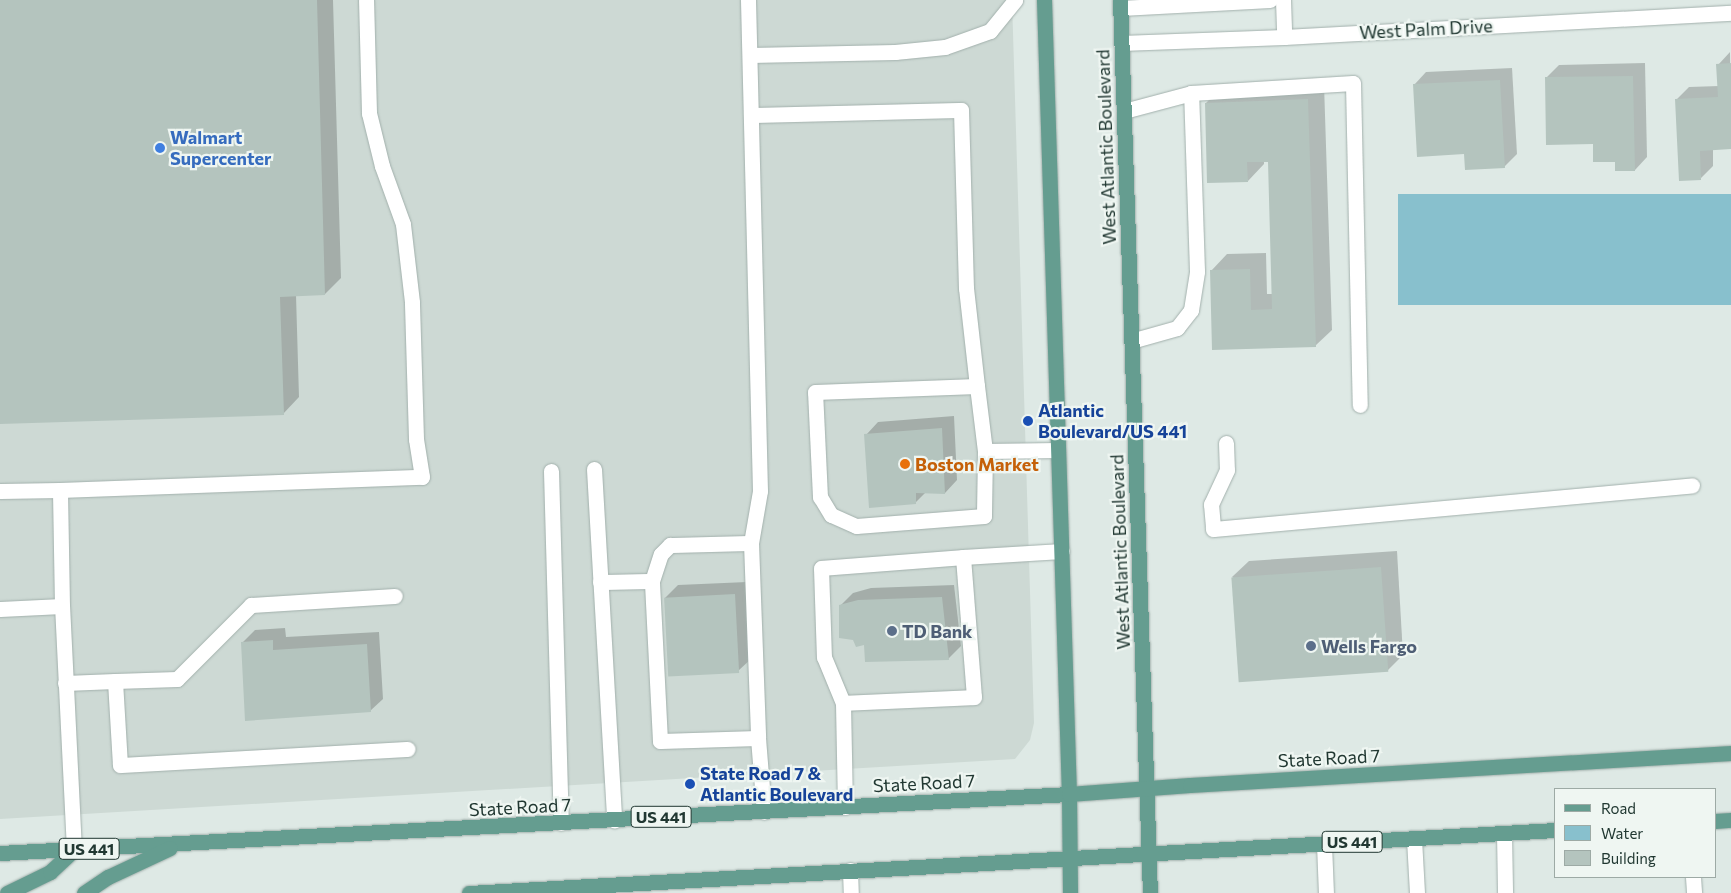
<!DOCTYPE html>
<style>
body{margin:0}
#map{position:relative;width:1731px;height:893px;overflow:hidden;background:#dee9e5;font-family:Commissioner,sans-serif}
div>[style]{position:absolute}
.built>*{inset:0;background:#cdd9d4}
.water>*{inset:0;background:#88c0cd;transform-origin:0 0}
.shadow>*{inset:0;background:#0003}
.building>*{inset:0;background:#b4c4be;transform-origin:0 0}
.roads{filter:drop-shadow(0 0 1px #a2b0ac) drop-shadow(0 0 1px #a2b0ac)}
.minor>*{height:15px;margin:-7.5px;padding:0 7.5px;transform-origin:7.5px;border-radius:7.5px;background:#fff}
.major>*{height:15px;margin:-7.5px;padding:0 7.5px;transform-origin:7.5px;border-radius:7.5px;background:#659d90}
.dots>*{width:14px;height:14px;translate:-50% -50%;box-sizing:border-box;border:2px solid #eff6f2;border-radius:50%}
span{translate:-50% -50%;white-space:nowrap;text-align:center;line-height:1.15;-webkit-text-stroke:4.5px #eff6f2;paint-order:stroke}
.shield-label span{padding:1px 4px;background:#eff6f2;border:1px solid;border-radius:4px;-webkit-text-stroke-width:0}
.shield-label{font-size:16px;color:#213832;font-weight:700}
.street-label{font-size:18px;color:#213832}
.shop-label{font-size:18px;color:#366cbe;font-weight:700}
.left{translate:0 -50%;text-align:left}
.transit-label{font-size:18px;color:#164399;font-weight:700}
.food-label{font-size:18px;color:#c56008;font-weight:700}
.service-label{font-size:18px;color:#4e5e75;font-weight:700}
.legend{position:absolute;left:1554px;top:788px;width:162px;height:90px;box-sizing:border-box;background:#eff6f2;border:1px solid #9daaa5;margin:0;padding:6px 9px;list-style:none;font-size:15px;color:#213832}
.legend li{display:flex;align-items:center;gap:10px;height:25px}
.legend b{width:25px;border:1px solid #9daaa5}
</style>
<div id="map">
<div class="built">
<i style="clip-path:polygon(0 0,1012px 0,1034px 723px,1030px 740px,1015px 759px,0 819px)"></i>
</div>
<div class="water">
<i style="left:1731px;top:194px;width:111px;height:333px;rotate:90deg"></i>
</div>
<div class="shadow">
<i style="clip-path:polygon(0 0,333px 0,341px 278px,325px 294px,296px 295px,299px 397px,283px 414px,0 422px)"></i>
<i style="clip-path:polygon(1730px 52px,1731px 148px,1713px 149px,1713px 166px,1701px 178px,1676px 100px,1689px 87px,1719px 86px,1718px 65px)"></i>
<i style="clip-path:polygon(1645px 63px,1647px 157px,1635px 170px,1594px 143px,1546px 78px,1559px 65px)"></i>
<i style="clip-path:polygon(1512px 68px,1517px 154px,1504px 167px,1465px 153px,1414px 85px,1426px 72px)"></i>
<i style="clip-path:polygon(1324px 84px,1332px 330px,1315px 346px,1213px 349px,1211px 271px,1227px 254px,1266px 253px,1267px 294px,1273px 294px,1269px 160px,1264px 160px,1264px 164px,1248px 181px,1206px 103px,1222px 87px)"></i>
<i style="clip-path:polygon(954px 416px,957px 480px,945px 493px,926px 492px,915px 503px,866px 435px,878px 422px)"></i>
<i style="clip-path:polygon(1397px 551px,1403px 655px,1387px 671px,1232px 577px,1249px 561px)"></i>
<i style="clip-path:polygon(747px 582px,751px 659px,738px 671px,665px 598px,678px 585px)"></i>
<i style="clip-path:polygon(954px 585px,961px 646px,948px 659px,865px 644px,840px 606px,853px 593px,871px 588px)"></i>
<i style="clip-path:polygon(285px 628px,286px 637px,379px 632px,383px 699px,370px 711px,242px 643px,255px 630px)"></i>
</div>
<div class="building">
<i style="clip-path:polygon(0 0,317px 0,325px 295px,280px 297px,284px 415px,0 424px)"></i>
<i style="clip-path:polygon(1731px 63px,1731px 149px,1700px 151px,1701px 180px,1679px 181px,1675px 99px,1718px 97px,1716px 64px)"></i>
<i style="clip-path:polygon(1633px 76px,1635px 171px,1615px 171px,1615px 162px,1593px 162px,1593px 144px,1546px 145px,1545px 77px)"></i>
<i style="clip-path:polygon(1500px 80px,1505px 168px,1465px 170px,1464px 154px,1417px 157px,1413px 84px)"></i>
<i style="clip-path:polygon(1308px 99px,1316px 347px,1212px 350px,1210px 270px,1250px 269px,1251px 310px,1272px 309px,1268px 162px,1247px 162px,1248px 182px,1207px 183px,1205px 103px)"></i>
<i style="clip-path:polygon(942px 428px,945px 494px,916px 493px,916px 504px,869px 508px,864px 434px)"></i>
<i style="left:1381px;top:567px;width:105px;height:150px;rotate:86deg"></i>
<i style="left:735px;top:594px;width:79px;height:71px;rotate:87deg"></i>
<i style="clip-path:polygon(942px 597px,949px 660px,865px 662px,864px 645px,856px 647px,853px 640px,839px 638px,839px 605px,858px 600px)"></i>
<i style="clip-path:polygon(273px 640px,273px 650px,367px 644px,371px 712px,245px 721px,241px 642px)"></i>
</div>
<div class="roads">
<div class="minor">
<i style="left:748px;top:0;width:491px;rotate:88.6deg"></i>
<i style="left:760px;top:491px;width:53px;rotate:99.8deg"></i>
<i style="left:1283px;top:0;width:37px;rotate:88deg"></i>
<i style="left:1121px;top:8px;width:149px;rotate:-3.1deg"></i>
<i style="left:1121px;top:43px;width:163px;rotate:-2.1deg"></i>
<i style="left:1284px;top:37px;width:448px;rotate:-3.1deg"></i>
<i style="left:750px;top:55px;width:145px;rotate:-1.2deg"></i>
<i style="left:895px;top:52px;width:50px;rotate:-5.7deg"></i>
<i style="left:945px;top:47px;width:48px;rotate:-19.6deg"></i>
<i style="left:990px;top:31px;width:40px;rotate:-51deg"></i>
<i style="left:1124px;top:111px;width:69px;rotate:-15deg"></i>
<i style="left:1191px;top:93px;width:162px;rotate:-3.5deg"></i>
<i style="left:1353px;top:83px;width:322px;rotate:88.8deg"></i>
<i style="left:751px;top:115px;width:210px;rotate:-1.4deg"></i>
<i style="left:961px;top:110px;width:178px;rotate:88.4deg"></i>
<i style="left:966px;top:288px;width:99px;rotate:83.6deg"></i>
<i style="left:1131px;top:341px;width:48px;rotate:-15.8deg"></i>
<i style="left:1177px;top:328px;width:23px;rotate:-52deg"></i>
<i style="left:1191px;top:310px;width:39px;rotate:-81deg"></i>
<i style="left:1197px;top:271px;width:178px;rotate:-91.9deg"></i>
<i style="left:1226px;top:443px;width:27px;rotate:88deg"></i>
<i style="left:1227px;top:470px;width:38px;rotate:115deg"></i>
<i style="left:1211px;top:504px;width:25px;rotate:85deg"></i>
<i style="left:1213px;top:529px;width:481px;rotate:-5.2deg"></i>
<i style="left:985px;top:451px;width:65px;rotate:90.9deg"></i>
<i style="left:984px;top:516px;width:128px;rotate:175.5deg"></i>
<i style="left:856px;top:526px;width:27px;rotate:-156deg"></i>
<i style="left:831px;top:515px;width:21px;rotate:-121deg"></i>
<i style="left:820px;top:497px;width:105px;rotate:-92.7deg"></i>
<i style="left:815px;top:392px;width:162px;rotate:-2.1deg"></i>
<i style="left:977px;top:386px;width:65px;rotate:83deg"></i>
<i style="left:985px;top:451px;width:73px;rotate:-0.8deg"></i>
<i style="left:594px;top:469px;width:352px;rotate:86.7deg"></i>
<i style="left:551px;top:471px;width:352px;rotate:88.4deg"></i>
<i style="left:0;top:491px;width:60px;rotate:-1deg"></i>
<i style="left:963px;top:557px;width:99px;rotate:-3.5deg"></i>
<i style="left:600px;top:582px;width:52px;rotate:-1.1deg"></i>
<i style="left:0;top:609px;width:62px;rotate:-2.8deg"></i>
<i style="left:115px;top:681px;width:62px;rotate:-1.8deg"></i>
<i style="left:177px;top:679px;width:105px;rotate:-45deg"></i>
<i style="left:251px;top:605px;width:144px;rotate:-3.6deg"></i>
<i style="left:65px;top:683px;width:50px;rotate:-2.3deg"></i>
<i style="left:115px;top:681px;width:84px;rotate:86.6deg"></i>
<i style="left:120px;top:765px;width:288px;rotate:-3.2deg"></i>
<i style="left:843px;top:703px;width:131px;rotate:-2.6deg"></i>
<i style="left:974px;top:697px;width:140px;rotate:-94.5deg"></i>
<i style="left:963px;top:557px;width:142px;rotate:175.6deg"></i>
<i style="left:821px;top:568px;width:89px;rotate:88.1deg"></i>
<i style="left:824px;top:657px;width:50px;rotate:67.6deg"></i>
<i style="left:843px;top:703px;width:104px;rotate:88.9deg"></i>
<i style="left:758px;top:738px;width:98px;rotate:178.2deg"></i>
<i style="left:660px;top:741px;width:160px;rotate:-92.9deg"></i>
<i style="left:652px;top:581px;width:28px;rotate:-72deg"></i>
<i style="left:661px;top:554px;width:13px;rotate:-45deg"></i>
<i style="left:670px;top:545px;width:81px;rotate:-1.4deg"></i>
<i style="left:751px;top:543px;width:195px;rotate:87.9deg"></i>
<i style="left:758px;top:738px;width:74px;rotate:85.4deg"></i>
<i style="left:1504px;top:833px;width:60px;rotate:89deg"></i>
<i style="left:1414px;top:839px;width:54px;rotate:86.8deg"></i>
<i style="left:1324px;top:844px;width:49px;rotate:87.7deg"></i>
<i style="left:74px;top:850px;width:244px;rotate:-92.8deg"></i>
<i style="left:62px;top:606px;width:116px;rotate:-91deg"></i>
<i style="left:60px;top:490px;width:362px;rotate:-2.1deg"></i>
<i style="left:422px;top:477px;width:38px;rotate:-99deg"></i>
<i style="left:416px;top:439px;width:137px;rotate:-91.7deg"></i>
<i style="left:412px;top:302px;width:79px;rotate:-96.6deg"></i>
<i style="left:403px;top:224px;width:62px;rotate:-109.9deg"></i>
<i style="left:382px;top:166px;width:55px;rotate:-103.8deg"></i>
<i style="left:369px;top:113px;width:113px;rotate:-91.5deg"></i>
<i style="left:850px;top:870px;width:23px;rotate:88deg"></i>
<i style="left:1693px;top:877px;width:16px;rotate:86deg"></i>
</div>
<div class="major">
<i style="left:1044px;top:0;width:794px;rotate:88.2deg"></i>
<i style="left:1069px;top:794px;width:99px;rotate:89.4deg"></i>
<i style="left:1120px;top:0;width:894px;rotate:88.08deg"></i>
<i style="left:1715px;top:821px;width:16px;rotate:-4deg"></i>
<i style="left:0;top:853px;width:1071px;rotate:-3.16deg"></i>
<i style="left:1069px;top:794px;width:121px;rotate:-4.3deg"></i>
<i style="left:1190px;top:785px;width:542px;rotate:-3.39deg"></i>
<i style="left:7px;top:893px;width:48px;rotate:-26deg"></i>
<i style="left:50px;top:872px;width:33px;rotate:-43deg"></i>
<i style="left:84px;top:893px;width:29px;rotate:-34deg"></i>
<i style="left:108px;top:877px;width:68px;rotate:-25.1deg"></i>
<i style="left:469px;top:893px;width:1088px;rotate:-3.32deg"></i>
</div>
</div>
<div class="dots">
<i style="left:160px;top:148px;background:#3f7fe0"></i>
<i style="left:1028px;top:421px;background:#1a4fb4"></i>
<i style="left:905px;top:464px;background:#e8710a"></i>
<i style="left:892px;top:631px;background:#5c6f8a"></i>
<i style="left:1311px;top:646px;background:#5c6f8a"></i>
<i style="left:690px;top:784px;background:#1a4fb4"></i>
</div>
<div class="shield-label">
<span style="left:661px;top:817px">US 441</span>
<span style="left:1352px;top:842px">US 441</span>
<span style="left:89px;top:849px">US 441</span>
</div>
<div class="street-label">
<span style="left:1426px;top:29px;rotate:-3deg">West Palm Drive</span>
<span style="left:1106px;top:147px;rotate:-92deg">West Atlantic Boulevard</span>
<span style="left:1120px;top:552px;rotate:-92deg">West Atlantic Boulevard</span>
<span style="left:1329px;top:758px;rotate:-3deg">State Road 7</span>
<span style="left:924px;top:783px;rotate:-3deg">State Road 7</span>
<span style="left:520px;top:807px;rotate:-3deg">State Road 7</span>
</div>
<div class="shop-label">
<span class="left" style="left:170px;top:148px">Walmart<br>Supercenter</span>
</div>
<div class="transit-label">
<span class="left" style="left:1038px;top:421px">Atlantic<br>Boulevard/US 441</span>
<span class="left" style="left:700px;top:784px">State Road 7 &amp;<br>Atlantic Boulevard</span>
</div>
<div class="food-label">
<span class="left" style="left:915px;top:464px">Boston Market</span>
</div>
<div class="service-label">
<span class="left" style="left:902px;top:631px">TD Bank</span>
<span class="left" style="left:1321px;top:646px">Wells Fargo</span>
</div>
<ul class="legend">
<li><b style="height:6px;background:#659d90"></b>Road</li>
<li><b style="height:14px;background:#88c0cd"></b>Water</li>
<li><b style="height:14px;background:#b4c4be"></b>Building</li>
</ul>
</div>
